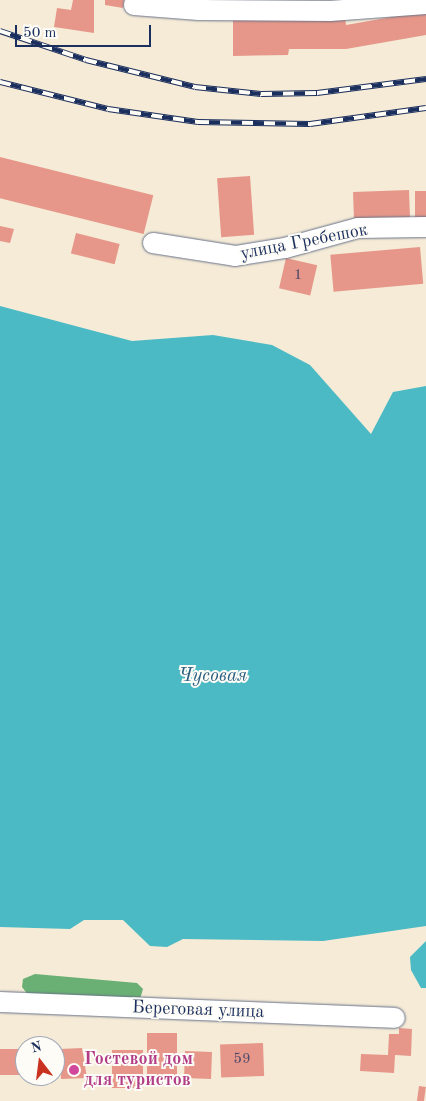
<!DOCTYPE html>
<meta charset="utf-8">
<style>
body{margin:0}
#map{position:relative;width:426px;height:1101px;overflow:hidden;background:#f5ebd7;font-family:"Old Standard TT",serif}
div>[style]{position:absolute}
.forest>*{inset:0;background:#6ab074}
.water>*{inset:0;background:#4bbac4}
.building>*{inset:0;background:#e69789;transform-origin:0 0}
.roads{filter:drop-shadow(0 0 1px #677188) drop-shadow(0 0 1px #677188)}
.minor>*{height:20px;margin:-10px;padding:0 10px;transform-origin:10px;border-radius:10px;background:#fff}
.rail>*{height:5.5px;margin-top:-2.75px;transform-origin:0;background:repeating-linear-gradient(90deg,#fdfcf7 0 11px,#1b2f5e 0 22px);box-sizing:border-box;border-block:1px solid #1b2f5e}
.dots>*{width:14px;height:14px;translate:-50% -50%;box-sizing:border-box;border:2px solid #fdfcf7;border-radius:50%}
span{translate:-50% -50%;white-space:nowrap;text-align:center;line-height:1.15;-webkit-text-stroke:4px #fdfcf7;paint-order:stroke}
.number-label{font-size:15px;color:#4e4969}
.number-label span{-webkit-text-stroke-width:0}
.street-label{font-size:18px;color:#1b2f5e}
.hotel-label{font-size:18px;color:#b23c85;font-weight:700}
.left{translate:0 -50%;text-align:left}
.water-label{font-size:19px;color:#2c6082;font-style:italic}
.north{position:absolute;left:15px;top:1036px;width:50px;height:50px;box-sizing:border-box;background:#fdfcf7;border:1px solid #a3aaba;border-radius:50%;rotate:345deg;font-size:14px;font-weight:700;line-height:20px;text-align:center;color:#1b2f5e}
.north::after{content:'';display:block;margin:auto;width:18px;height:22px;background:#c8321e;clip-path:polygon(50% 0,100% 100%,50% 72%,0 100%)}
.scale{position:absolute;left:15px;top:25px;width:136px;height:22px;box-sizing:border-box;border:2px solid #1b2f5e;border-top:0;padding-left:6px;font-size:15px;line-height:18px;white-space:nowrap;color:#1b2f5e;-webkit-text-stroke:4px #fdfcf7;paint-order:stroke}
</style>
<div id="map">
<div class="forest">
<i style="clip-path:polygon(35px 974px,137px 983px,143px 989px,140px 999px,29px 996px,22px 987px,23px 979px)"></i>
</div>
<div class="water">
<i style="clip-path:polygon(0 306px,132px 341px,213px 335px,272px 345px,310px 365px,371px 434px,393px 392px,426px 386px,426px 926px,323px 941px,183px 939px,167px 947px,150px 946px,123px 920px,84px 920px,70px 929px,0 927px)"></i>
<i style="clip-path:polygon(426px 941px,426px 988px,421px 988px,411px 970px,410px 957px)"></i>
</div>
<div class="building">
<i style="clip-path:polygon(73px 0,94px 0,94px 33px,54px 27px,57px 8px,71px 10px)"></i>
<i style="clip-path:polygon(105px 0,124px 0,123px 8px,105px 5px)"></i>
<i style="clip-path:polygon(426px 11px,426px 35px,346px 49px,289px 49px,288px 55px,233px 56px,233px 18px,345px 17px,346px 25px)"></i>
<i style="left:0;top:157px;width:158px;height:40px;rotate:14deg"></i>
<i style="left:250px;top:176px;width:59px;height:33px;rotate:86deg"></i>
<i style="left:409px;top:190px;width:29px;height:56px;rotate:88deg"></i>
<i style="left:415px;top:191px;width:11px;height:29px"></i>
<i style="clip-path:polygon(0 226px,14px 229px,10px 243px,0 241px)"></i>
<i style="left:76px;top:233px;width:45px;height:21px;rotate:14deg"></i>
<i style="left:420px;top:247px;width:37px;height:90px;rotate:85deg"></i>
<i style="left:286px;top:258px;width:32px;height:31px;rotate:13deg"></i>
<i style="clip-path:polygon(399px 1028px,412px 1029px,411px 1056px,395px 1055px,394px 1073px,360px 1071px,361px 1054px,388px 1055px,389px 1034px,399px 1034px)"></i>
<i style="left:147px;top:1033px;width:30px;height:49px"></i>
<i style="left:263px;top:1043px;width:33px;height:43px;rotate:88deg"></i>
<i style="clip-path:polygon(82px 1048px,87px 1078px,61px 1079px,60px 1049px)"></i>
<i style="left:0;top:1049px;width:24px;height:26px"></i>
<i style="left:112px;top:1050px;width:31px;height:38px"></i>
<i style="left:185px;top:1051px;width:27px;height:27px;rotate:2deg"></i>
<i style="left:419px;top:1086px;width:7px;height:15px;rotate:8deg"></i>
</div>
<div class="roads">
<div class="minor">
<i style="left:199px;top:0;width:10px;rotate:90deg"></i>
<i style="left:199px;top:10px;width:131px;rotate:0.4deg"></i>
<i style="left:330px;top:11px;width:96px;rotate:-4.2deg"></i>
<i style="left:134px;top:5px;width:65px;rotate:4.4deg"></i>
<i style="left:153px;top:243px;width:83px;rotate:9deg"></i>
<i style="left:235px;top:256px;width:51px;rotate:-9.1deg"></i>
<i style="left:285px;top:248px;width:76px;rotate:-15.3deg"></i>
<i style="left:358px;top:228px;width:68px;rotate:-0.8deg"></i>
<i style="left:0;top:1002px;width:395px;rotate:2.3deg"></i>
</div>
</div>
<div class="rail">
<i style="left:0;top:31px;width:91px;rotate:18.6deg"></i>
<i style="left:86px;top:60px;width:112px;rotate:13.9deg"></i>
<i style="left:195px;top:87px;width:66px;rotate:6.1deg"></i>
<i style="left:261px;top:94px;width:56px;rotate:-1deg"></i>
<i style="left:317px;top:93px;width:110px;rotate:-7.3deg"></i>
<i style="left:0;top:82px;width:111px;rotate:14deg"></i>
<i style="left:108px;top:109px;width:91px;rotate:8.2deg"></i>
<i style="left:198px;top:122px;width:112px;rotate:1deg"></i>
<i style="left:310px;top:124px;width:117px;rotate:-7.9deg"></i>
</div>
<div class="dots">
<i style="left:74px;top:1070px;background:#d1479c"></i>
</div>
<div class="number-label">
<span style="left:298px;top:276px">1</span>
<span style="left:242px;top:1060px">59</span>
</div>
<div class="street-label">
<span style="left:304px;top:242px;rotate:-11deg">улица Гребешок</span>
<span style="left:198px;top:1010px;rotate:2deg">Береговая улица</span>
</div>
<div class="hotel-label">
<span class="left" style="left:84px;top:1070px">Гостевой дом<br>для туристов</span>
</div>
<div class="water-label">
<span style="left:213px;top:677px">Чусовая</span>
</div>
<div class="north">N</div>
<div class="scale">50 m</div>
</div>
